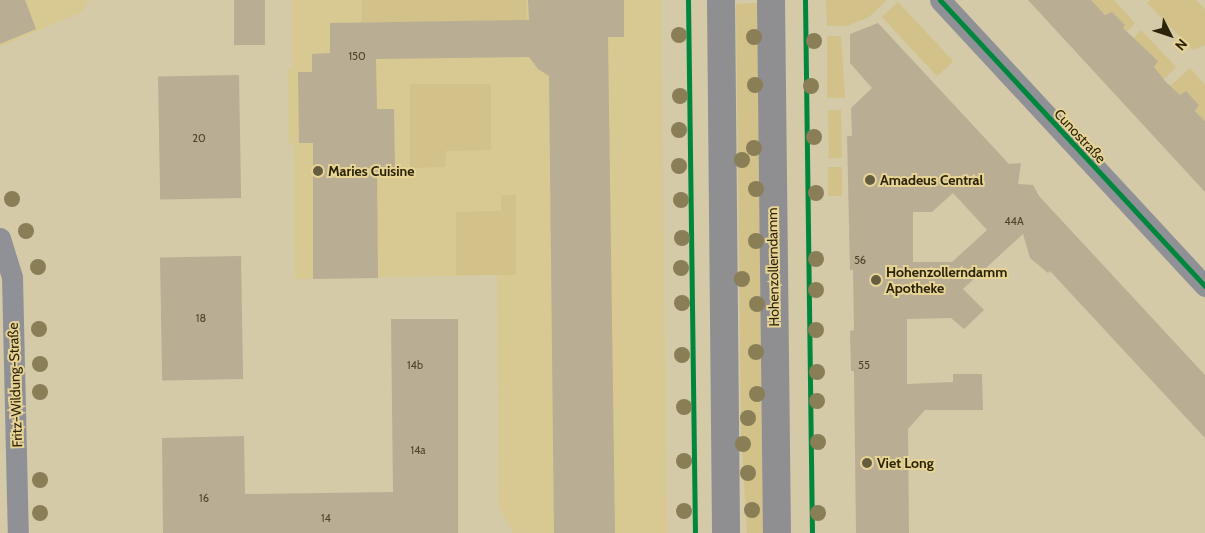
<!DOCTYPE html>
<meta charset="utf-8">
<style>
body{margin:0}
#map{position:relative;width:1205px;height:533px;overflow:hidden;background:#d4caa8;font-family:Cabin,sans-serif}
div>[style]{position:absolute}
.built>*{inset:0;background:#d8c892}
.green>*{inset:0;background:#d2c188;transform-origin:0 0}
.building>*{inset:0;background:#b9ad94;transform-origin:0 0}
.street>*{height:21px;margin:-10.5px;padding:0 10.5px;transform-origin:10.5px;border-radius:10.5px;background:#909197}
.secondary>*{height:28px;margin:-14px;padding:0 14px;transform-origin:14px;border-radius:14px;background:#8f8e90}
.cycleway>*{height:5px;margin:-2.5px;padding:0 2.5px;transform-origin:2.5px;border-radius:2.5px;background:#00873e}
.trees>*{width:16px;height:16px;margin:-8px;border-radius:50%;background:#897e56}
.dots>*{width:14px;height:14px;translate:-50% -50%;box-sizing:border-box;border:2px solid #e7d495;border-radius:50%}
span{translate:-50% -50%;white-space:nowrap;text-align:center;line-height:1.15;-webkit-text-stroke:4px #e7d495;paint-order:stroke}
.number-label{font-size:11px;color:#4e462c}
.number-label span{-webkit-text-stroke-width:0}
.street-label{font-size:14px;color:#2b230a}
.poi-label{font-size:14px;color:#2b230a;font-weight:700}
.left{translate:0 -50%;text-align:left}
.north{position:absolute;left:1145px;top:10px;width:50px;height:50px;-webkit-text-stroke:4px #e7d495;paint-order:stroke;rotate:131deg;font-size:14px;font-weight:700;line-height:20px;text-align:center;color:#2b230a}
.north::after{content:'';display:block;margin:auto;width:18px;height:22px;background:#2b230a;clip-path:polygon(50% 0,100% 100%,50% 72%,0 100%)}
</style>
<div id="map">
<div class="built">
<i style="clip-path:polygon(0 0,89px 0,82px 12px,0 47px)"></i>
<i style="clip-path:polygon(292px 0,661px 0,667px 533px,513px 533px,499px 506px,497px 275px,295px 279px,294px 144px,289px 144px,287px 68px,293px 67px)"></i>
</div>
<div class="green">
<i style="left:362px;top:0;width:164px;height:22px"></i>
<i style="clip-path:polygon(826px 0,887px 0,869px 17px,847px 26px,827px 26px)"></i>
<i style="clip-path:polygon(1091px 0,1114px 0,1135px 23px,1123px 35px,1112px 12px,1105px 15px)"></i>
<i style="clip-path:polygon(1150px 0,1196px 0,1205px 9px,1205px 45px,1193px 50px,1147px 3px)"></i>
<i style="left:898px;top:2px;width:81px;height:22px;rotate:47deg"></i>
<i style="clip-path:polygon(758px 3px,763px 533px,747px 533px,741px 433px,736px 4px)"></i>
<i style="clip-path:polygon(1141px 30px,1176px 67px,1164px 79px,1154px 68px,1158px 61px,1145px 49px,1130px 42px)"></i>
<i style="clip-path:polygon(827px 36px,841px 36px,845px 98px,827px 98px)"></i>
<i style="clip-path:polygon(1190px 68px,1205px 85px,1205px 121px,1195px 111px,1199px 105px,1186px 91px,1180px 95px,1170px 86px)"></i>
<i style="clip-path:polygon(410px 84px,491px 84px,491px 150px,446px 151px,445px 167px,410px 168px)"></i>
<i style="left:841px;top:110px;width:48px;height:13px;rotate:89deg"></i>
<i style="left:828px;top:167px;width:14px;height:29px"></i>
<i style="clip-path:polygon(501px 195px,516px 195px,516px 275px,456px 275px,456px 212px,501px 211px)"></i>
</div>
<div class="building">
<i style="clip-path:polygon(0 0,25px 0,36px 29px,0 44px)"></i>
<i style="left:234px;top:0;width:31px;height:45px"></i>
<i style="clip-path:polygon(528px 0,624px 0,624px 37px,608px 37px,615px 533px,554px 533px,549px 76px,538px 69px,529px 57px,376px 59px,377px 109px,394px 109px,395px 172px,377px 172px,378px 278px,313px 279px,313px 143px,299px 143px,298px 72px,312px 72px,312px 54px,330px 53px,330px 23px,529px 20px)"></i>
<i style="clip-path:polygon(1028px 0,1091px 0,1105px 15px,1112px 12px,1125px 25px,1123px 28px,1158px 61px,1154px 67px,1166px 82px,1180px 95px,1186px 91px,1199px 105px,1195px 111px,1205px 121px,1205px 192px)"></i>
<i style="clip-path:polygon(evenodd,878px 23px,1009px 164px,1021px 163px,1018px 184px,1033px 185px,1039px 196px,1205px 375px,1205px 438px,1050px 271px,1048px 273px,1030px 258px,1023px 234px,963px 289px,984px 310px,964px 329px,951px 318px,907px 319px,907px 384px,953px 382px,953px 374px,982px 374px,983px 410px,925px 410px,908px 429px,909px 533px,856px 533px,854px 371px,851px 371px,850px 331px,854px 330px,853px 270px,850px 270px,847px 136px,852px 136px,851px 108px,872px 88px,850px 63px,850px 34px,878px 23px,953px 193px,987px 230px,952px 262px,913px 262px,913px 212px,932px 212px,953px 193px)"></i>
<i style="left:239px;top:75px;width:123px;height:81px;rotate:89deg"></i>
<i style="left:241px;top:256px;width:123px;height:81px;rotate:89deg"></i>
<i style="clip-path:polygon(391px 319px,458px 319px,458px 533px,163px 533px,162px 438px,244px 436px,245px 494px,393px 492px)"></i>
</div>
<div class="street">
<i style="left:940px;top:0;width:390px;rotate:47.2deg"></i>
<i style="left:0;top:238px;width:41px;rotate:72.9deg"></i>
<i style="left:12px;top:277px;width:256px;rotate:88.7deg"></i>
</div>
<div class="secondary">
<i style="left:721px;top:0;width:533px;rotate:89.46deg"></i>
<i style="left:771px;top:0;width:533px;rotate:89.36deg"></i>
</div>
<div class="cycleway">
<i style="left:688px;top:0;width:533px;rotate:89.25deg"></i>
<i style="left:805px;top:0;width:533px;rotate:89.25deg"></i>
<i style="left:940px;top:0;width:390px;rotate:47.2deg"></i>
</div>
<div class="trees">
<i style="left:679px;top:35px"></i>
<i style="left:754px;top:37px"></i>
<i style="left:814px;top:41px"></i>
<i style="left:755px;top:85px"></i>
<i style="left:811px;top:86px"></i>
<i style="left:680px;top:96px"></i>
<i style="left:679px;top:130px"></i>
<i style="left:814px;top:137px"></i>
<i style="left:754px;top:148px"></i>
<i style="left:742px;top:160px"></i>
<i style="left:679px;top:166px"></i>
<i style="left:756px;top:189px"></i>
<i style="left:816px;top:193px"></i>
<i style="left:12px;top:199px"></i>
<i style="left:681px;top:200px"></i>
<i style="left:26px;top:231px"></i>
<i style="left:682px;top:238px"></i>
<i style="left:756px;top:241px"></i>
<i style="left:816px;top:259px"></i>
<i style="left:38px;top:267px"></i>
<i style="left:681px;top:268px"></i>
<i style="left:742px;top:279px"></i>
<i style="left:816px;top:290px"></i>
<i style="left:682px;top:303px"></i>
<i style="left:757px;top:304px"></i>
<i style="left:39px;top:329px"></i>
<i style="left:816px;top:330px"></i>
<i style="left:756px;top:352px"></i>
<i style="left:682px;top:355px"></i>
<i style="left:40px;top:364px"></i>
<i style="left:817px;top:372px"></i>
<i style="left:40px;top:392px"></i>
<i style="left:757px;top:394px"></i>
<i style="left:817px;top:401px"></i>
<i style="left:684px;top:407px"></i>
<i style="left:748px;top:418px"></i>
<i style="left:818px;top:442px"></i>
<i style="left:743px;top:444px"></i>
<i style="left:684px;top:461px"></i>
<i style="left:748px;top:473px"></i>
<i style="left:40px;top:480px"></i>
<i style="left:752px;top:510px"></i>
<i style="left:684px;top:511px"></i>
<i style="left:40px;top:513px"></i>
<i style="left:818px;top:513px"></i>
</div>
<div class="dots">
<i style="left:318px;top:171px;background:#665d41"></i>
<i style="left:870px;top:180px;background:#665d41"></i>
<i style="left:876px;top:280px;background:#665d41"></i>
<i style="left:867px;top:463px;background:#665d41"></i>
</div>
<div class="number-label">
<span style="left:357px;top:56px">150</span>
<span style="left:199px;top:138px">20</span>
<span style="left:1014px;top:221px">44A</span>
<span style="left:860px;top:260px">56</span>
<span style="left:201px;top:318px">18</span>
<span style="left:415px;top:365px">14b</span>
<span style="left:864px;top:365px">55</span>
<span style="left:418px;top:450px">14a</span>
<span style="left:204px;top:498px">16</span>
<span style="left:326px;top:518px">14</span>
</div>
<div class="street-label">
<span style="left:1080px;top:136px;rotate:47deg">Cunostraße</span>
<span style="left:773px;top:267px;rotate:-91deg">Hohenzollerndamm</span>
<span style="left:15px;top:385px;rotate:-92deg">Fritz-Wildung-Straße</span>
</div>
<div class="poi-label">
<span class="left" style="left:328px;top:171px">Maries Cuisine</span>
<span class="left" style="left:880px;top:180px">Amadeus Central</span>
<span class="left" style="left:886px;top:280px">Hohenzollerndamm<br>Apotheke</span>
<span class="left" style="left:877px;top:463px">Viet Long</span>
</div>
<div class="north">N</div>
</div>
